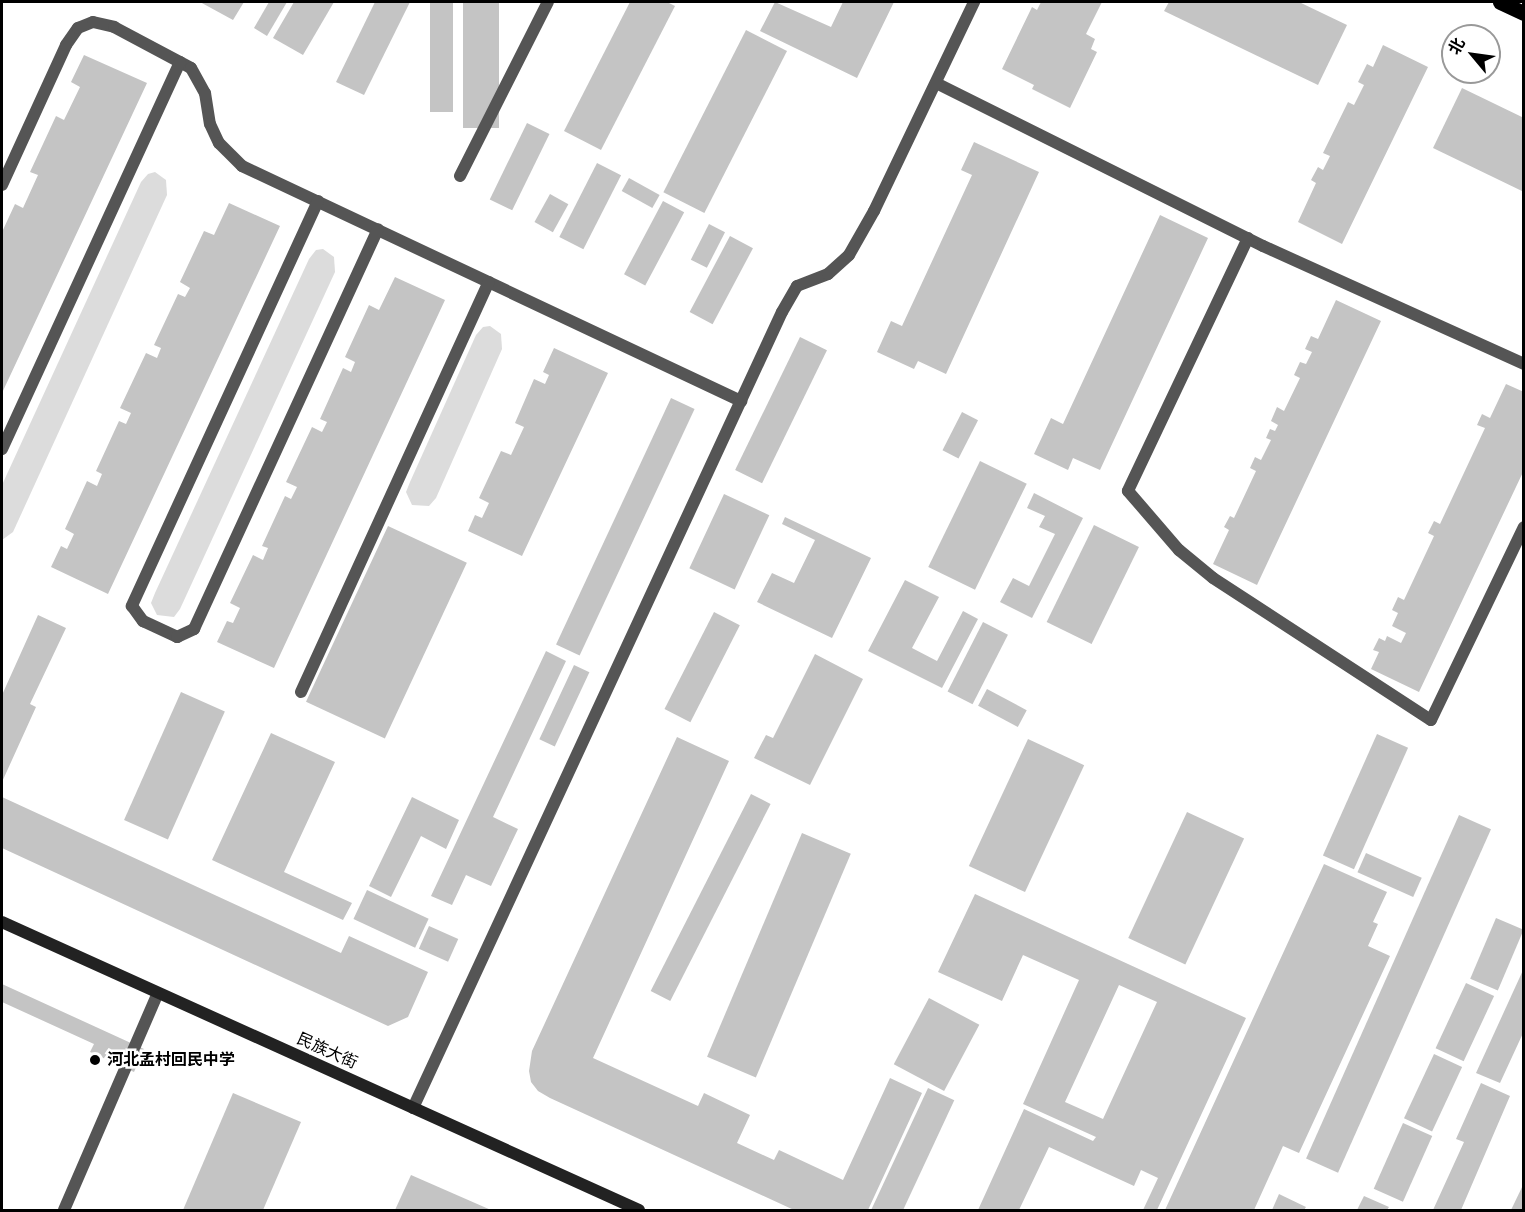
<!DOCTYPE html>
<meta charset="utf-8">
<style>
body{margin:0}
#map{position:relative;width:1525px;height:1212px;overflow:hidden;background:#fff;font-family:"Public Sans","Noto Sans SC",sans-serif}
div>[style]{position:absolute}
.green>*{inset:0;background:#dcdcdc}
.building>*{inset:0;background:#c4c4c4;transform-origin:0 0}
.lane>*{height:12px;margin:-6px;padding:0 6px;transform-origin:6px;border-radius:6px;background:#555}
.street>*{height:12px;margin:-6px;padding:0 6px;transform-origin:6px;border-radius:6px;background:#555}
.secondary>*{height:12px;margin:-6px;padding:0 6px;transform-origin:6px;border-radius:6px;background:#222}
.primary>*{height:15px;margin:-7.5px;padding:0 7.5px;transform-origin:7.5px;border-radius:7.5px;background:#000}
.dots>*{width:16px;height:16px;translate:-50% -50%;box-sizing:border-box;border:3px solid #fff;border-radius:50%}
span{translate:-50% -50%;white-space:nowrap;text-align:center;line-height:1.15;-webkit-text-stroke:5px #fff;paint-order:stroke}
.street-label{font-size:16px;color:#000}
.poi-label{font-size:16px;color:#000;font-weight:700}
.left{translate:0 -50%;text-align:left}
.frame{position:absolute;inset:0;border:3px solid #000;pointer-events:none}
.north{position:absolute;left:1441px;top:24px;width:60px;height:60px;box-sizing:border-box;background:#fff;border:2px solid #999;border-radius:50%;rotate:299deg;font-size:16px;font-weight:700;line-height:24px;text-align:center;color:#000}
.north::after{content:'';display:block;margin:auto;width:21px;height:27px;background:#000;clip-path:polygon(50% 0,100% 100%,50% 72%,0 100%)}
</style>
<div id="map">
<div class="green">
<i style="clip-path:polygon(155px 172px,166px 180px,167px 195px,13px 532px,2px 540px,2px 485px,141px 182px,148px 174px)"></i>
<i style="clip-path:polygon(323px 249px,334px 257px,335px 272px,180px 609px,174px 617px,157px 615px,151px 603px,155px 593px,309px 259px,316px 250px)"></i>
<i style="clip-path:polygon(490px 326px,501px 334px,502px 349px,436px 498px,429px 506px,412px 505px,406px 492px,410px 482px,476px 335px,483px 327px)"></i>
</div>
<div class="building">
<i style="clip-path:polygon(200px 2px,244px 2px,233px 20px)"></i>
<i style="clip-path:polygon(269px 2px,287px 2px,267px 36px,254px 28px)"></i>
<i style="clip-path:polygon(294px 2px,334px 2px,303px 55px,273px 38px)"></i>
<i style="clip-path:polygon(375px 2px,410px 2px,364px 95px,336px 82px)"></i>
<i style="left:430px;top:2px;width:23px;height:110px"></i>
<i style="left:463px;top:2px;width:36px;height:126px"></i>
<i style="clip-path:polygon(630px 2px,667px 2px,675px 6px,601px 150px,564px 131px)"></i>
<i style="clip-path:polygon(775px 2px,831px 27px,843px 2px,894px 2px,857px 78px,760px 31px)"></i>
<i style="clip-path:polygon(1041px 2px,1102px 2px,1086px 34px,1095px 39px,1091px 49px,1097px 52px,1070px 108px,1032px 89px,1034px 85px,1002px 69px,1032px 7px,1037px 10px)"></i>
<i style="clip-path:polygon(1169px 2px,1299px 2px,1347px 25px,1318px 85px,1164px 11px)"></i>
<i style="left:746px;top:30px;width:46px;height:182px;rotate:27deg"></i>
<i style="clip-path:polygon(1383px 45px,1428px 67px,1342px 244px,1298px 222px,1316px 183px,1311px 180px,1318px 167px,1323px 170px,1330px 156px,1323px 153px,1348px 102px,1354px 105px,1364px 85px,1358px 82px,1367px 64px,1373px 67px)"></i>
<i style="clip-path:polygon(84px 55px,147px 83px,2px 393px,2px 232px,15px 204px,23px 208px,38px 175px,30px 172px,56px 116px,64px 120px,80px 87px,71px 82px)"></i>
<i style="clip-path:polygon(1462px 88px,1524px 118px,1524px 192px,1433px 148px)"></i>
<i style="left:527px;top:123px;width:25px;height:85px;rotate:26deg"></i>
<i style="clip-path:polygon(974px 142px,1039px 172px,946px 374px,918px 361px,914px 369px,877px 352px,891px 321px,902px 326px,972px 175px,961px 170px)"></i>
<i style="left:597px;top:163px;width:27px;height:83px;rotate:27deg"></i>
<i style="left:629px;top:178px;width:35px;height:15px;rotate:29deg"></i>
<i style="left:550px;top:194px;width:21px;height:32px;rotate:29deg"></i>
<i style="left:663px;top:201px;width:24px;height:83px;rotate:28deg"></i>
<i style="clip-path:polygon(229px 203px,280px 226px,108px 594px,51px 567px,61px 546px,67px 549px,74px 534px,65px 529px,87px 481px,97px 486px,102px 474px,96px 471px,119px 421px,126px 424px,131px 413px,120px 408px,146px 353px,157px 358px,161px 348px,154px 345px,178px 294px,185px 297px,190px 288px,180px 282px,204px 231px,214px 235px)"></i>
<i style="clip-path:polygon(1160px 215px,1208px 238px,1100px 470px,1073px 458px,1068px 470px,1034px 454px,1051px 418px,1063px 424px)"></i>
<i style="left:709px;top:224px;width:18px;height:40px;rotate:27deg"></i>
<i style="left:730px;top:236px;width:26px;height:86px;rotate:28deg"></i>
<i style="clip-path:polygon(395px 277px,445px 300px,274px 668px,217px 642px,227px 621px,233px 623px,240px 608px,230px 603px,253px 555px,263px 560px,268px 548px,262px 546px,285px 496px,291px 499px,297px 487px,286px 482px,312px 427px,322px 432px,327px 422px,320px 419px,343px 368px,351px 372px,355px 362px,345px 357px,369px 305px,379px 310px)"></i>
<i style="clip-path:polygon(1336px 300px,1381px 321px,1257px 585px,1213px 564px,1229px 530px,1224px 527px,1230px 516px,1234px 518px,1256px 471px,1250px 468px,1255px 457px,1261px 460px,1271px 440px,1266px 438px,1270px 429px,1275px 431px,1278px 425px,1271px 421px,1277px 407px,1284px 411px,1300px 378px,1294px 375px,1300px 362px,1306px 364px,1312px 352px,1305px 349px,1311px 336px,1318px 339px)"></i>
<i style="left:800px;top:337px;width:30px;height:148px;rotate:26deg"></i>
<i style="clip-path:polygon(554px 348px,608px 373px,522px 556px,468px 531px,475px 515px,482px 518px,489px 503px,479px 498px,501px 451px,511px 455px,524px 427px,515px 423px,534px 379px,545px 384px,549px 375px,543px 372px)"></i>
<i style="clip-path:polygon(1506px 384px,1524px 392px,1524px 470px,1419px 692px,1371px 669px,1379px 652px,1373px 650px,1379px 638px,1385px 641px,1387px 636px,1401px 643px,1406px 633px,1392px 626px,1398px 613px,1392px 610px,1398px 597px,1404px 600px,1434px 536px,1428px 533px,1434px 521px,1440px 524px,1485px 428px,1477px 425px,1482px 414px,1490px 418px)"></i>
<i style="left:671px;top:398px;width:26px;height:272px;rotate:25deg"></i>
<i style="left:962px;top:412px;width:18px;height:43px;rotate:27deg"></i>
<i style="left:980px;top:461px;width:52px;height:118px;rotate:26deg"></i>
<i style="clip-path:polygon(1034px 493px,1083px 518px,1032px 618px,1000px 602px,1013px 578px,1029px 586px,1055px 534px,1039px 527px,1045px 516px,1027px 508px)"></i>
<i style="left:724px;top:494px;width:50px;height:82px;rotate:25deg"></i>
<i style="clip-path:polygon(785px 517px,871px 558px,832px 638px,757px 602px,772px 573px,794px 583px,815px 540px,782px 524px)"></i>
<i style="left:1094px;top:525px;width:50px;height:108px;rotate:26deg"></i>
<i style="left:388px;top:526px;width:87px;height:194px;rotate:25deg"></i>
<i style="clip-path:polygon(905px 580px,939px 597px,912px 648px,937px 661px,963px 611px,978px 619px,942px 688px,868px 651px)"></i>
<i style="left:714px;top:612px;width:29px;height:109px;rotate:27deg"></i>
<i style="clip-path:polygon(38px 615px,66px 628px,30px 704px,36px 707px,2px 782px,2px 695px)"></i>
<i style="left:983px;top:622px;width:28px;height:78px;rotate:27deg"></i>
<i style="clip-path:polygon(546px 651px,566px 661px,493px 817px,518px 829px,491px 886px,466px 875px,452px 905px,431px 896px)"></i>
<i style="clip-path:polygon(815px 654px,863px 679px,810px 785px,754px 758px,766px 735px,773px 738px)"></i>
<i style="left:574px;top:665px;width:17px;height:82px;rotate:25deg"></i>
<i style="left:987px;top:689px;width:45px;height:19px;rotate:28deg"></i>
<i style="left:181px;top:692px;width:48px;height:140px;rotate:24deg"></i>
<i style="clip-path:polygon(271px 733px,335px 762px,284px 872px,352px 903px,343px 920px,212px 860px)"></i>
<i style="left:1377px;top:734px;width:34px;height:133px;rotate:24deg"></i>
<i style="clip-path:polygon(677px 737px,729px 761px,593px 1058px,698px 1106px,704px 1093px,750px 1115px,737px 1143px,774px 1160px,779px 1150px,843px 1180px,890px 1078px,922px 1093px,868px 1210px,794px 1210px,550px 1098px,538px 1091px,531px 1082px,529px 1071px,532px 1051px)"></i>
<i style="left:1028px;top:739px;width:62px;height:140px;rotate:25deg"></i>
<i style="left:751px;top:794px;width:22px;height:221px;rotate:27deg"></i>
<i style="clip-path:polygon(2px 797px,341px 953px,349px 936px,428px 972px,408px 1017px,388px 1026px,2px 848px)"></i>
<i style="clip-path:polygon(412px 797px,459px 820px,446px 849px,421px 836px,391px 897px,369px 886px)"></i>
<i style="left:1187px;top:812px;width:63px;height:139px;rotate:25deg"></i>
<i style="left:1459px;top:815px;width:35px;height:376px;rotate:24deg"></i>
<i style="left:802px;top:833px;width:53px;height:243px;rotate:23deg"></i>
<i style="left:1366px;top:853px;width:61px;height:21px;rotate:24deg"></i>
<i style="clip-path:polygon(1324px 864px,1387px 892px,1373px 922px,1378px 924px,1368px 946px,1390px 956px,1299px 1153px,1283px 1146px,1254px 1210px,1165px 1210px)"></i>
<i style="left:367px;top:890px;width:68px;height:32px;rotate:25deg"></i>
<i style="clip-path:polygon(evenodd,975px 894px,1246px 1018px,1157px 1210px,1143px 1210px,1158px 1178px,1141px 1170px,1134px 1186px,1049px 1147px,1019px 1210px,978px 1210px,1024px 1109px,1093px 1141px,1096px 1137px,1023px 1104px,1079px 980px,1023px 955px,1002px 1001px,938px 972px,975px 894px,1119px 985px,1157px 1002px,1103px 1119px,1065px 1102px,1119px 985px)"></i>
<i style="left:1496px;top:918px;width:30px;height:66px;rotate:23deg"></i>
<i style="left:429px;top:926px;width:32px;height:25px;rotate:24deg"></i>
<i style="clip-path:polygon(1524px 968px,1524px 1031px,1500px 1083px,1476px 1073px)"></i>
<i style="left:1466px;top:983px;width:31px;height:72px;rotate:25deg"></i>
<i style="clip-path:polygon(2px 984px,144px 1049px,134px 1072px,90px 1052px,94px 1044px,2px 1002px)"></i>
<i style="left:929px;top:998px;width:57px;height:75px;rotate:28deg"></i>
<i style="left:1434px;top:1054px;width:31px;height:71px;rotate:25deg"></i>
<i style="clip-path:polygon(1481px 1083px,1510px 1096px,1461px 1210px,1433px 1210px,1464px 1142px,1456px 1139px)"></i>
<i style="left:928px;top:1088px;width:29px;height:134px;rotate:25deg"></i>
<i style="clip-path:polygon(233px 1093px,301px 1122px,263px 1210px,183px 1210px)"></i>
<i style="left:1403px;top:1123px;width:32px;height:72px;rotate:24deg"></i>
<i style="clip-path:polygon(411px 1175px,491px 1210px,395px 1210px)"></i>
<i style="clip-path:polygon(1524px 1183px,1524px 1210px,1511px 1210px)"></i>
<i style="clip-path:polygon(1279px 1194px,1306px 1207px,1304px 1210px,1272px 1210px)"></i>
<i style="clip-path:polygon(1364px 1196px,1389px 1207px,1387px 1210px,1357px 1210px)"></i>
</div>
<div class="lane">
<i style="left:936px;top:83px;width:365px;rotate:26.5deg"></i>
<i style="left:1263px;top:246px;width:286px;rotate:24.3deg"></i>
<i style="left:460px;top:176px;width:195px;rotate:-63.2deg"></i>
<i style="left:2px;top:185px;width:154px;rotate:-65.4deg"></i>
<i style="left:66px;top:45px;width:21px;rotate:-55deg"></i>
<i style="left:78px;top:28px;width:16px;rotate:-22deg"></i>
<i style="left:93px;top:22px;width:22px;rotate:13deg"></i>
<i style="left:114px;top:27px;width:87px;rotate:28deg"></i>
<i style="left:191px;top:68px;width:29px;rotate:61deg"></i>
<i style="left:205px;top:93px;width:31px;rotate:81deg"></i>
<i style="left:210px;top:124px;width:21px;rotate:65deg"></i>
<i style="left:219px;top:143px;width:33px;rotate:45deg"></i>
<i style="left:242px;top:166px;width:552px;rotate:25.22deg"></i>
<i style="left:318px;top:201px;width:446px;rotate:114.7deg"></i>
<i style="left:132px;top:606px;width:19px;rotate:54deg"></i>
<i style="left:143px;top:621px;width:38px;rotate:25deg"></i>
<i style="left:177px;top:637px;width:19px;rotate:-25deg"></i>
<i style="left:194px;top:629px;width:440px;rotate:-65.3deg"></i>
<i style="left:1248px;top:238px;width:280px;rotate:115.4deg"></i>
<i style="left:1128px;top:491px;width:78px;rotate:49.2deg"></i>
<i style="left:1179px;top:550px;width:44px;rotate:39.5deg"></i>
<i style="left:1213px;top:578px;width:260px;rotate:33.1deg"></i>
<i style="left:1431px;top:720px;width:214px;rotate:-64.3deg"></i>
<i style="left:2px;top:449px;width:426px;rotate:-65.3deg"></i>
<i style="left:301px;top:692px;width:451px;rotate:-65.4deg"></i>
<i style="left:64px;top:1210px;width:236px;rotate:-66.6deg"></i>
</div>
<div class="street">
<i style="left:413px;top:1108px;width:877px;rotate:-65.13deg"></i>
<i style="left:782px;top:312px;width:30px;rotate:-60deg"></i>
<i style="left:797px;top:286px;width:33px;rotate:-21deg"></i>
<i style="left:828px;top:274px;width:28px;rotate:-42deg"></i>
<i style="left:849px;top:255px;width:51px;rotate:-60.4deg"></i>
<i style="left:874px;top:211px;width:232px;rotate:-64.4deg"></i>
</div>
<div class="secondary">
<i style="left:2px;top:922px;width:699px;rotate:24.33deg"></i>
</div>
<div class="primary">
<i style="left:1500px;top:2px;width:26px;rotate:25deg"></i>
</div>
<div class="dots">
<i style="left:95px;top:1060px;background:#000"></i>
</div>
<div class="street-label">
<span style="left:327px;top:1051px;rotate:24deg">民族大街</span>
</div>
<div class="poi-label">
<span class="left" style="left:107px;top:1060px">河北孟村回民中学</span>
</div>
<div class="frame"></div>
<div class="north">北</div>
</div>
